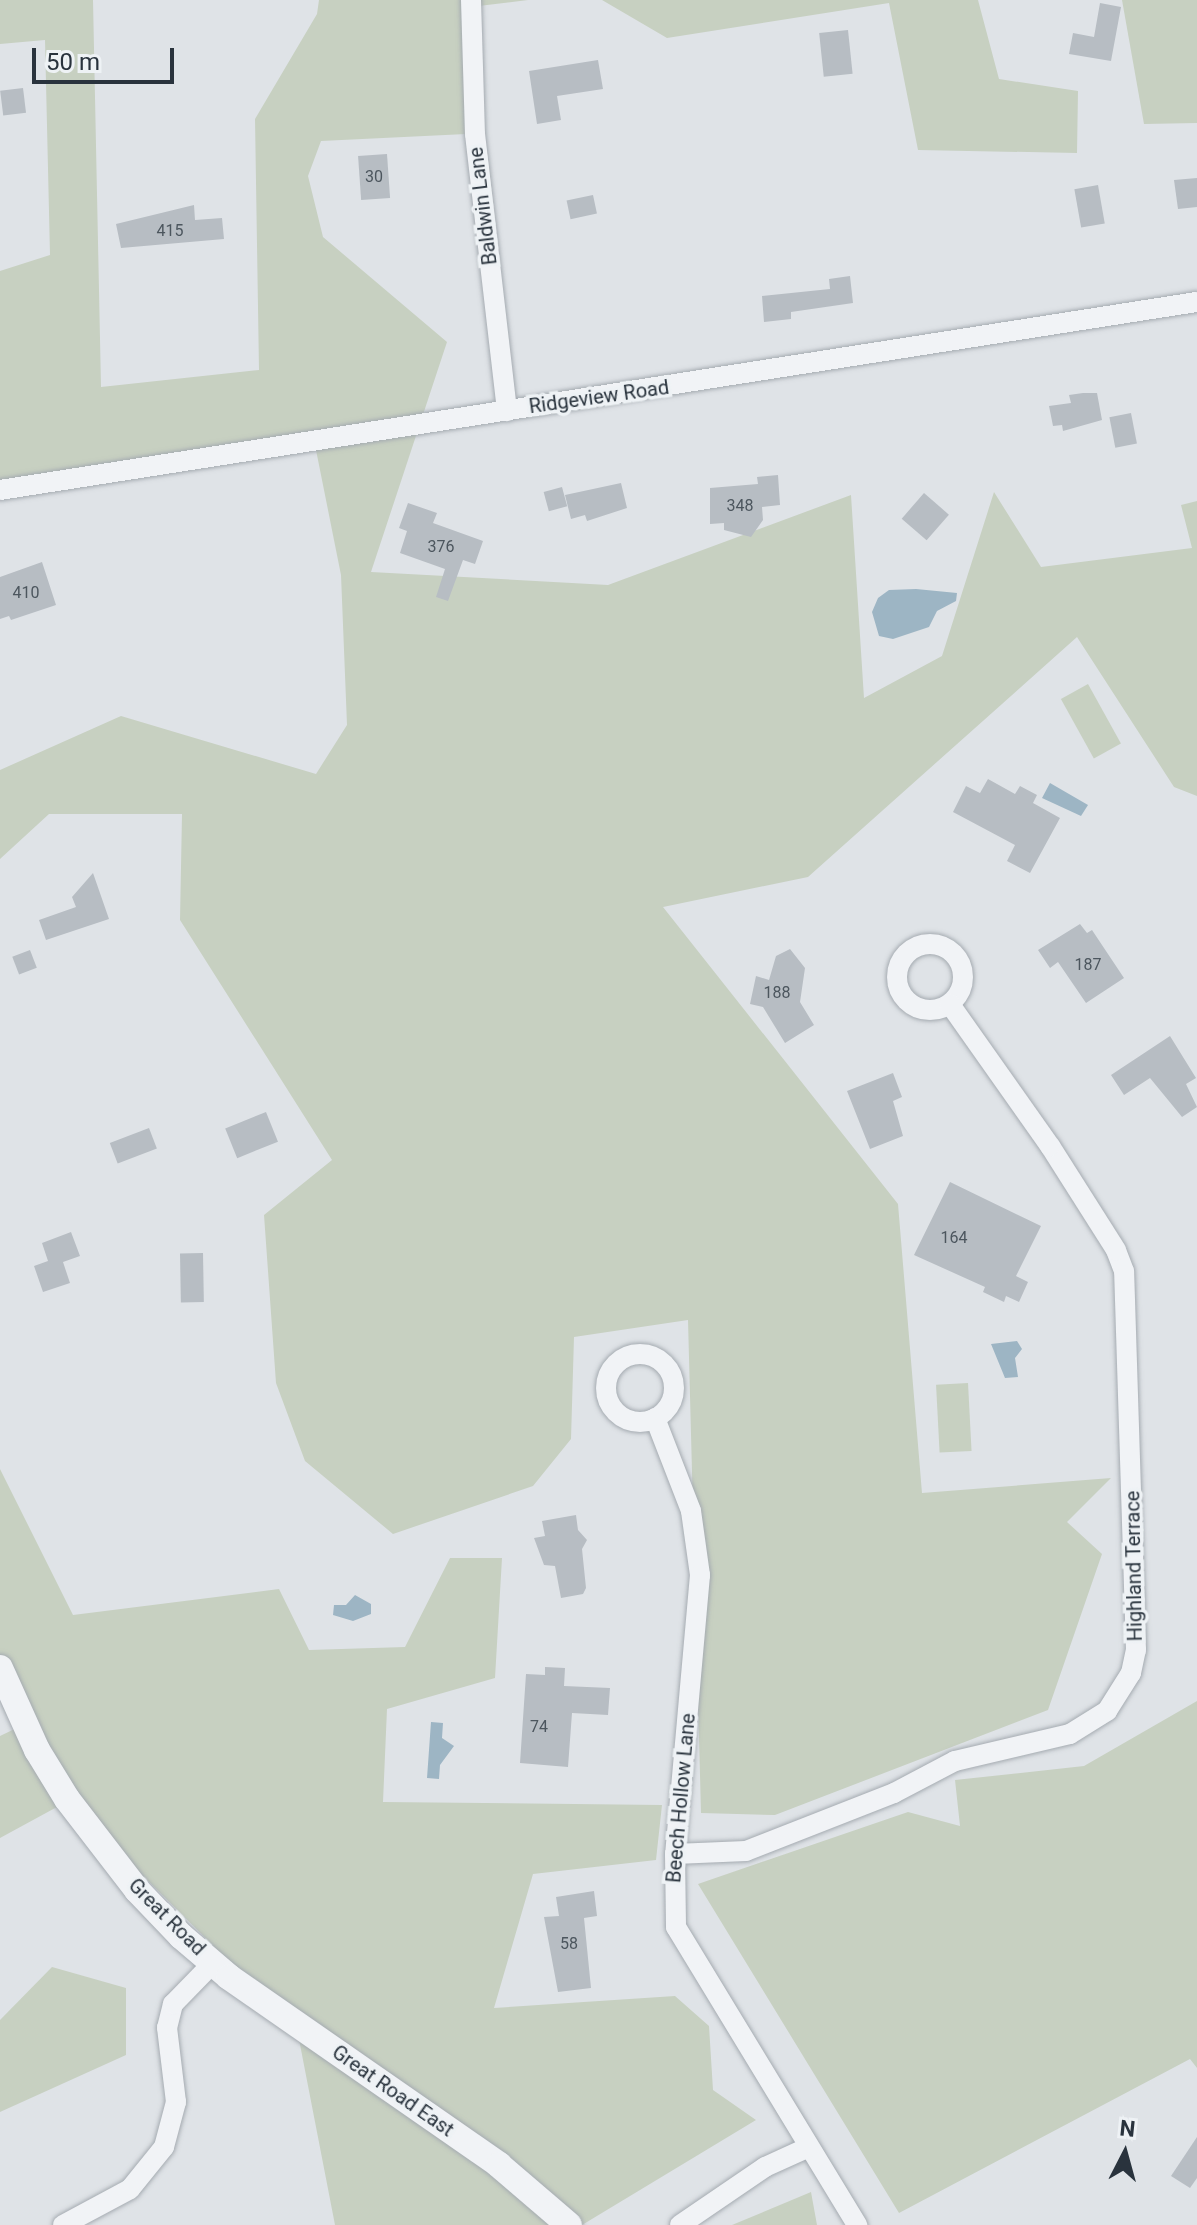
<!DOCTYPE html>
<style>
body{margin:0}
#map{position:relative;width:1197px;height:2225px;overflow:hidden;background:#dfe3e7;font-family:Roboto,sans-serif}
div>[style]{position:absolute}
.green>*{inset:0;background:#c7d0c1;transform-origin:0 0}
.water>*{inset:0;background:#9db5c4}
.building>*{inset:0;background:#b7bdc3;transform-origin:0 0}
.roads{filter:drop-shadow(0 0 2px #a5abb1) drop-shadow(0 0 2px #a5abb1)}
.minor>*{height:20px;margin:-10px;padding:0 10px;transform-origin:10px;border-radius:10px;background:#f1f3f6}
.minor>.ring{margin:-10px;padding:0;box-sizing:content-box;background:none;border:20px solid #f1f3f6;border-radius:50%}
.tertiary>*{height:26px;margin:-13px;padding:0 13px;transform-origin:13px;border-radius:13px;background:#f1f3f6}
span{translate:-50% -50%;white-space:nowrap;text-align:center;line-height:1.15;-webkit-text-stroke:7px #eef2f5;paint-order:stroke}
.number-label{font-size:16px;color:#4c565e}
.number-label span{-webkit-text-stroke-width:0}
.street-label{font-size:20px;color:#29333d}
.north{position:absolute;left:1085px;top:2113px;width:80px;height:80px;-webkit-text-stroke:6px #eef2f5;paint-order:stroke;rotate:6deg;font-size:22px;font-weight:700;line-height:32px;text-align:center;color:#29333d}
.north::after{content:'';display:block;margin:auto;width:28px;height:36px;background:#29333d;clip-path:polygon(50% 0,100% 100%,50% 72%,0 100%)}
.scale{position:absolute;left:32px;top:48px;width:142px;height:36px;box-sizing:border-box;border:4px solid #29333d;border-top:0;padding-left:10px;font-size:24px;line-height:28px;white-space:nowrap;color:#29333d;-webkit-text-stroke:6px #eef2f5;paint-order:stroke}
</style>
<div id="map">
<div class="green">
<i style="clip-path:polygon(0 0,93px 0,101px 387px,259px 370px,255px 119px,317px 14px,319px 0,528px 0,462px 8px,466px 134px,321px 141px,308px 176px,323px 237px,447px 342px,371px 572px,608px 585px,851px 495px,864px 698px,942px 656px,994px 492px,1041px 567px,1192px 548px,1181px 505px,1197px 501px,1197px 796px,1174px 787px,1077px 637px,808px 877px,663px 907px,898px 1204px,922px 1493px,1111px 1478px,1067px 1522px,1102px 1554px,1048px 1710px,775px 1815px,701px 1813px,688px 1320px,574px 1337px,571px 1439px,533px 1486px,393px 1534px,305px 1461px,276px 1383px,264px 1215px,332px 1160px,180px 920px,182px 814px,49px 814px,0 859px,0 770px,121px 716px,316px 774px,347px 725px,341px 575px,316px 450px,0 497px,0 271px,50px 255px,45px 40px,0 44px)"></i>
<i style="clip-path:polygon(602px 0,978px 0,999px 79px,1078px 91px,1077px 153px,918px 150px,889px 3px,667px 38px)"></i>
<i style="clip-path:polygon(1122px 0,1197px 0,1197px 123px,1144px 124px)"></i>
<i style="left:1088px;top:684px;width:68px;height:31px;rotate:61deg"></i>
<i style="left:968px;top:1383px;width:68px;height:32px;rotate:87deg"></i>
<i style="clip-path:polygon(0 1469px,73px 1615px,279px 1589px,309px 1650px,405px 1647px,450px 1558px,502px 1558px,495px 1678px,387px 1709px,383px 1802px,662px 1805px,656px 1860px,533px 1874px,494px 2008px,675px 1996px,709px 2026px,713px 2090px,756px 2120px,582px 2225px,335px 2225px,297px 2029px,68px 1801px,0 1838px,0 1736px,27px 1723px,0 1662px)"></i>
<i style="clip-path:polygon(1197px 1701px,1197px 2068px,1190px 2059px,899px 2213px,698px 1884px,908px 1812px,960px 1826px,955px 1780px,1084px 1766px)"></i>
<i style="clip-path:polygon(52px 1967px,126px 1988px,126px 2055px,0 2112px,0 2020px)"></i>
<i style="clip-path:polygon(811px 2192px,817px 2225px,732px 2225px)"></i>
</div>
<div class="water">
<i style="clip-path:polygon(916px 589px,957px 593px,956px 601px,937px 611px,929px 627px,893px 639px,879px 636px,872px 612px,878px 598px,889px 590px)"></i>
<i style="clip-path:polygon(1050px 783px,1088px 805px,1081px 816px,1042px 798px)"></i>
<i style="clip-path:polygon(1017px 1341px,1022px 1349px,1015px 1358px,1018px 1377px,1005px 1378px,991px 1344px)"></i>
<i style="clip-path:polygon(355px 1595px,371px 1604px,371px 1614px,353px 1621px,333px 1615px,334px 1605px,346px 1605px)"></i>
<i style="clip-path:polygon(431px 1722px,443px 1723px,442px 1738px,454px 1746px,440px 1765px,439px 1779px,427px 1778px)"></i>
</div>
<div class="building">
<i style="clip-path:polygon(1100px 3px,1121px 7px,1111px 61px,1069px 54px,1073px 33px,1094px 37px)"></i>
<i style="left:848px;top:30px;width:44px;height:29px;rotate:84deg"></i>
<i style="clip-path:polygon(598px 60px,603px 89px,557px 96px,561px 120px,537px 124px,529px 71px)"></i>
<i style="left:23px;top:88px;width:25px;height:23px;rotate:83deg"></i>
<i style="left:387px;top:154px;width:44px;height:29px;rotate:86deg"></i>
<i style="clip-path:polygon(1197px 178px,1197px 207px,1178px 209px,1174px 180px)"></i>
<i style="left:1098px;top:185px;width:39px;height:24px;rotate:80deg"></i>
<i style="left:593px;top:195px;width:19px;height:27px;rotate:78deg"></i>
<i style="clip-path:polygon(194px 205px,195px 220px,222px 218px,224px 239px,121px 248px,116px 224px)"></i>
<i style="clip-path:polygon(850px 276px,853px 303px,791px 312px,791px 319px,764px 322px,762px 296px,830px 289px,829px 279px)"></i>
<i style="clip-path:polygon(1083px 393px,1097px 393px,1102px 420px,1063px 431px,1062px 425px,1053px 426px,1049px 406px,1071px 403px,1069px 395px)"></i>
<i style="left:1131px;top:413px;width:31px;height:22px;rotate:79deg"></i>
<i style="clip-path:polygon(778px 475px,780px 505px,762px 507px,763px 520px,751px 537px,724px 530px,724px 523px,710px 524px,710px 488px,758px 484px,757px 477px)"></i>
<i style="clip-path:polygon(621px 483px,627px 508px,587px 521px,585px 515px,571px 519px,565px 495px)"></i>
<i style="left:562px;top:487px;width:20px;height:19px;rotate:75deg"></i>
<i style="left:924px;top:493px;width:33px;height:34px;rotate:41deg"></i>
<i style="clip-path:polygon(408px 503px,437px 513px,433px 523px,483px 541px,475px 564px,463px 560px,448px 601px,436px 597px,445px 569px,400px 553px,407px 531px,399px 528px)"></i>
<i style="clip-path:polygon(42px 562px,56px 605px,11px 620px,9px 616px,0 619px,0 577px)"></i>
<i style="clip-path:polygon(988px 779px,1015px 794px,1020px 786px,1037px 795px,1033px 803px,1060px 818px,1030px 873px,1007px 861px,1015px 845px,953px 812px,966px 786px,980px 793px)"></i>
<i style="clip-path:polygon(93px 873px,109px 919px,46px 940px,39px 920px,76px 907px,72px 897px)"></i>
<i style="clip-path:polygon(1080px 924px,1087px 933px,1092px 930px,1124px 978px,1086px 1003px,1058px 962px,1050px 968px,1038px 950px)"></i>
<i style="clip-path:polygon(790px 949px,805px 968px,800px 1002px,814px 1025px,785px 1043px,763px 1007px,750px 1004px,756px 976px,769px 980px,776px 956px)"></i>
<i style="left:30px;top:950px;width:19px;height:19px;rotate:69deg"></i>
<i style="clip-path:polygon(1170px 1036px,1196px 1078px,1186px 1084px,1197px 1107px,1182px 1117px,1150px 1078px,1124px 1095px,1111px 1075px)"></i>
<i style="clip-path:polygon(893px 1073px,902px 1097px,893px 1101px,903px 1136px,870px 1149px,847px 1091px)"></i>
<i style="left:266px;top:1112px;width:32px;height:44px;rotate:68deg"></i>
<i style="left:149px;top:1128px;width:22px;height:42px;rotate:69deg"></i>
<i style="clip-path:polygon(950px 1182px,1041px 1226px,1016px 1276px,1028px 1282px,1019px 1302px,1006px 1296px,1004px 1302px,983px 1292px,985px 1287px,914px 1255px)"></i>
<i style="clip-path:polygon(71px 1232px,80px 1256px,63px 1262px,70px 1283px,43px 1292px,34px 1266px,48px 1261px,42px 1243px)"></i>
<i style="left:203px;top:1253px;width:49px;height:23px;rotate:89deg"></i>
<i style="clip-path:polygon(576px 1515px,578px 1530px,587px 1540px,582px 1549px,586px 1588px,583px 1594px,561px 1598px,555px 1566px,544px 1565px,534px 1538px,545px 1536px,542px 1521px)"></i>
<i style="clip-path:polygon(545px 1667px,565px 1668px,564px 1686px,610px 1688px,608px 1715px,572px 1713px,568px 1767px,520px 1763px,526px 1674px,545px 1675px)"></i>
<i style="clip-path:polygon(594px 1891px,597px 1916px,584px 1918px,591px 1988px,558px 1992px,544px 1917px,559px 1916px,556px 1897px)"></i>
<i style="clip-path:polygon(1197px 2137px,1197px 2178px,1190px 2188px,1171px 2176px)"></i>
</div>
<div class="roads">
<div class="minor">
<i style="left:471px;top:0;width:134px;rotate:88.3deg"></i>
<i style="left:475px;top:134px;width:279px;rotate:83.4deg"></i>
<i style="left:0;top:490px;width:1212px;rotate:-8.93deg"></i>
<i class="ring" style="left:897px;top:944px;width:46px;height:46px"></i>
<i class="ring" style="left:606px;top:1354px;width:48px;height:48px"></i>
<i style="left:655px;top:1418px;width:100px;rotate:68.8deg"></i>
<i style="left:691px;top:1511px;width:65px;rotate:82deg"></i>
<i style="left:700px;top:1575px;width:280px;rotate:95.1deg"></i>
<i style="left:675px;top:1854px;width:73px;rotate:89.2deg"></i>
<i style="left:676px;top:1927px;width:349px;rotate:58.7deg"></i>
<i style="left:675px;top:1854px;width:71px;rotate:-2.4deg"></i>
<i style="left:746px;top:1851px;width:159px;rotate:-21.4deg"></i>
<i style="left:894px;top:1793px;width:69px;rotate:-27.7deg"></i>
<i style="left:955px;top:1761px;width:118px;rotate:-13.2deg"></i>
<i style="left:1070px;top:1734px;width:44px;rotate:-31.9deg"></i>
<i style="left:1107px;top:1711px;width:45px;rotate:-57.7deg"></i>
<i style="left:1131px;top:1673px;width:24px;rotate:-78deg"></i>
<i style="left:1136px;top:1650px;width:379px;rotate:-91.8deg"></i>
<i style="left:1124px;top:1271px;width:22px;rotate:-111deg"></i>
<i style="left:1116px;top:1250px;width:123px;rotate:-122.4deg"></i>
<i style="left:1050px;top:1146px;width:174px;rotate:-125.2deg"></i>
<i style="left:63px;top:2225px;width:76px;rotate:-28.2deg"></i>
<i style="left:130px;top:2189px;width:54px;rotate:-51deg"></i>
<i style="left:164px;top:2147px;width:47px;rotate:-75.1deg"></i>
<i style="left:176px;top:2102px;width:75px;rotate:-96.9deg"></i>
<i style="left:167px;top:2028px;width:25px;rotate:-76deg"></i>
<i style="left:173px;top:2004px;width:57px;rotate:-45.7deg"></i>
<i style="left:680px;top:2225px;width:103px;rotate:-34.3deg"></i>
<i style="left:765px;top:2167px;width:48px;rotate:-24.4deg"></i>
</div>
<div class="tertiary">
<i style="left:0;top:1668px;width:90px;rotate:65.7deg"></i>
<i style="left:37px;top:1750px;width:57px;rotate:58.5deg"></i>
<i style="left:67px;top:1799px;width:115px;rotate:52.4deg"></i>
<i style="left:137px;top:1890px;width:64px;rotate:46.3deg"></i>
<i style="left:181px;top:1936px;width:63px;rotate:40.5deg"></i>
<i style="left:229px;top:1977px;width:329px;rotate:34.8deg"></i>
<i style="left:499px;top:2165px;width:92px;rotate:40.6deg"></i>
</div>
</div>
<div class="number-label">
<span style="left:374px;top:177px">30</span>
<span style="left:170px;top:231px">415</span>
<span style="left:740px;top:506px">348</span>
<span style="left:441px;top:547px">376</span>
<span style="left:26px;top:593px">410</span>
<span style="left:1088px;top:965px">187</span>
<span style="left:777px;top:993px">188</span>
<span style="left:954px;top:1238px">164</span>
<span style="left:539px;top:1727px">74</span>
<span style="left:569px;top:1944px">58</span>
</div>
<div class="street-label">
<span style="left:483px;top:206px;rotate:-97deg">Baldwin Lane</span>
<span style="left:599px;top:397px;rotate:-8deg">Ridgeview Road</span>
<span style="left:1134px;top:1566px;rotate:-91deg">Highland Terrace</span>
<span style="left:681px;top:1798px;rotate:-85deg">Beech Hollow Lane</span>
<span style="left:167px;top:1917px;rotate:45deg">Great Road</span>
<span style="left:393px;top:2091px;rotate:35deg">Great Road East</span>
</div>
<div class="north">N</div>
<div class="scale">50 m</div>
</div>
